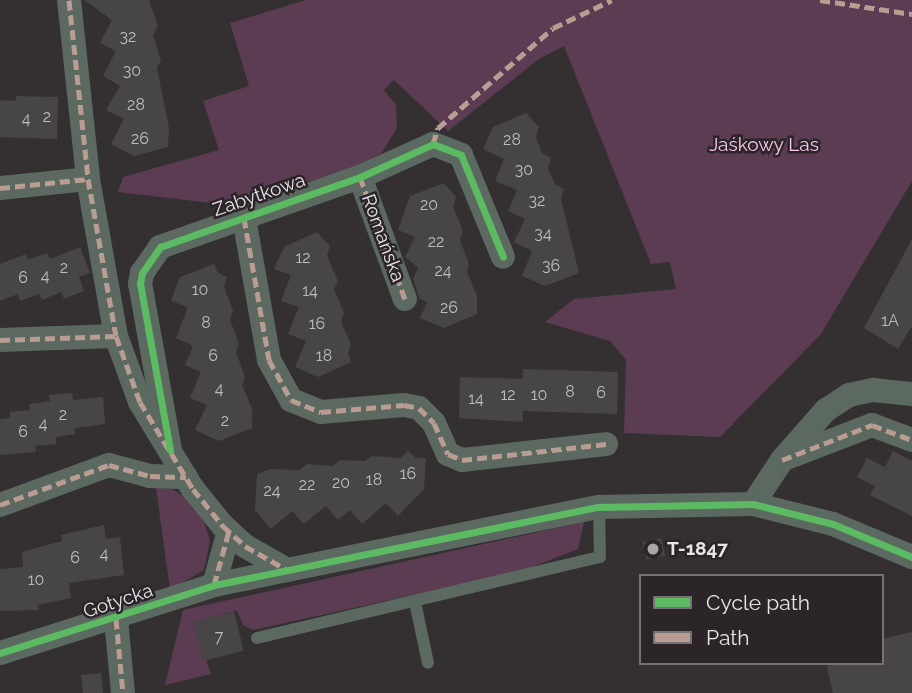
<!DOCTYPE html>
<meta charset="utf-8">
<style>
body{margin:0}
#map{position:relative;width:912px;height:693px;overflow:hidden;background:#343032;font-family:Raleway,sans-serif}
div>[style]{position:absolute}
.green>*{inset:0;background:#5b3c52}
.building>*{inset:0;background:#484547;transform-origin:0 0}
.lane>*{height:12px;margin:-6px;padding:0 6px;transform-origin:6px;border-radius:6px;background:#5b6960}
.street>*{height:24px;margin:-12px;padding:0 12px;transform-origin:12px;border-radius:12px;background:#5b6960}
.quiet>*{height:5px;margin-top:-2.5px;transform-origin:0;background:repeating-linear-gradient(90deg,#b99d93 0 10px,transparent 0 15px)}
.cycleway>*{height:7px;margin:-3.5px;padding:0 3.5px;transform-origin:3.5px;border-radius:3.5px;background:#5cba63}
.dots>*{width:19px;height:19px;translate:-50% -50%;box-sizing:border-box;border:4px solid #2b2529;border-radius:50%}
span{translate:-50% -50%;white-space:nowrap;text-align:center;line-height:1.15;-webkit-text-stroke:5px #2b2529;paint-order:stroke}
.number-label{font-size:16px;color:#bfbcbe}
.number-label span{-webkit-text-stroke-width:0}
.park-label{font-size:19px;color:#fbc4eb}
.street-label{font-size:19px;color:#e7e3e6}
.poi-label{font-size:19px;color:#e7e3e6;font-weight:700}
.left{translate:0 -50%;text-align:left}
.legend{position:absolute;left:639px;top:574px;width:245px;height:91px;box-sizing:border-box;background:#2b2529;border:2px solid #767175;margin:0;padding:9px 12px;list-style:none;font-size:21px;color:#e7e3e6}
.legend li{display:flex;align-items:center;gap:14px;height:35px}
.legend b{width:35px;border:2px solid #767175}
</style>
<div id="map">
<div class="green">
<i style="clip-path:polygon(306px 0,912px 0,912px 181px,821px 334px,720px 437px,624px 433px,626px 360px,610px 341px,545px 322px,574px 299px,676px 289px,670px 262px,651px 264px,564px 46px,539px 59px,448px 131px,394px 80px,384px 90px,396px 105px,397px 128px,381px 154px,348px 170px,228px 205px,118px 192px,123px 177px,219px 150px,203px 101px,249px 86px,230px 23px)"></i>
<i style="clip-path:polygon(156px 488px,172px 489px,186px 498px,202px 516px,210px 540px,204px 570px,170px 590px)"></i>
<i style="clip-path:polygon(584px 522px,578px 549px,522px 571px,253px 630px,243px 625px,237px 611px,194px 622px,211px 674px,165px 685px,183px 610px)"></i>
</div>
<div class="building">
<i style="clip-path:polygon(84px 0,149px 0,158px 26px,153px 35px,161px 60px,157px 68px,169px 128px,168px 147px,134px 156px,111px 144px,124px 119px,106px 110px,120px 86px,103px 76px,116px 51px,100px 43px,112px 20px)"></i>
<i style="clip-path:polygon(16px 96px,58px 97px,57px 139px,0 137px,0 100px,16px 101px)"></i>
<i style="clip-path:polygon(526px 113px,539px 127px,536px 137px,542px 153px,551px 158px,548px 168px,555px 184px,564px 189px,561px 199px,579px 273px,545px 286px,522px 276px,532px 251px,514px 242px,525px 219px,508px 211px,517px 190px,495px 181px,504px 159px,483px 149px,493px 127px)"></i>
<i style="clip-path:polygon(444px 183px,456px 197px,453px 207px,463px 231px,460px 240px,469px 264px,467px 272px,477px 296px,477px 314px,444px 328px,420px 318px,427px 302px,420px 299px,413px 279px,418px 268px,405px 257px,415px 237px,398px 230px,410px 196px)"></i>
<i style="clip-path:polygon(317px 232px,330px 246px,327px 256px,338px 281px,334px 289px,344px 313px,341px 321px,351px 345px,348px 353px,351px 362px,318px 377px,295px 367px,306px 341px,288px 334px,299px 307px,281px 301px,291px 275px,274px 269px,284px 247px)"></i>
<i style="clip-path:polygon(912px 239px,912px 326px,898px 349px,864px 328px)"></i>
<i style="clip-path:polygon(80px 247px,90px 273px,79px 277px,84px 291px,64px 299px,61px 292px,42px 300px,39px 294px,20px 301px,18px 294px,0 301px,0 264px,26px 254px,28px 260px,47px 253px,50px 259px)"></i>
<i style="clip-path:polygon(214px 264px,218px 273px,227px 277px,224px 287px,233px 311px,230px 320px,239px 344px,236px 352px,245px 377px,242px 385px,252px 409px,252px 428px,219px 441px,195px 430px,207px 405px,190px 398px,201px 372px,185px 365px,193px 346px,176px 338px,188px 307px,171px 301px,180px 277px)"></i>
<i style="clip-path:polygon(523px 369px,618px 372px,617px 414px,523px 411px,523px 422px,459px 418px,460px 377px,522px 379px)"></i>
<i style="clip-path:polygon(72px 393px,73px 400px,103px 397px,105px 424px,75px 428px,75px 434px,56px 437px,56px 444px,35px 446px,36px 452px,0 455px,0 419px,10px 418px,10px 412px,30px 410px,29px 404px,50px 401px,49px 395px)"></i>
<i style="clip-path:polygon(408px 451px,416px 458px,426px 458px,424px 489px,398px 516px,386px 503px,362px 524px,350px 510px,338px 520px,326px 506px,304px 524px,292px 511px,271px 529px,255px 510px,257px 474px,271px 469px,299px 470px,307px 464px,332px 466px,340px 460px,365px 461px,372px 456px,401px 458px)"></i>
<i style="clip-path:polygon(893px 451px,912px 461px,912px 516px,870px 495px,875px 486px,857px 477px,867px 458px,885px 467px)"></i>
<i style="clip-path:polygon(104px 525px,106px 539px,120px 537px,124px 575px,69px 583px,71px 598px,38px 605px,39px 610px,0 611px,0 569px,23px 567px,22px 552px,62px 541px,61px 535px)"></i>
<i style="left:661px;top:538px;width:18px;height:19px;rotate:77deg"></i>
<i style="left:234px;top:612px;width:40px;height:42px;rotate:76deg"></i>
<i style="clip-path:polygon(912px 632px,912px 693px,833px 693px,826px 663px,882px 663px,882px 639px)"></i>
<i style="left:101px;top:673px;width:20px;height:20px;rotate:84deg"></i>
</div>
<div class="lane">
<i style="left:415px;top:602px;width:62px;rotate:78deg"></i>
<i style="left:257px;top:638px;width:352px;rotate:-13.3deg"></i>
<i style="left:600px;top:557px;width:50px;rotate:-91.1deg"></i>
</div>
<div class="street">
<i style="left:69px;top:0;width:180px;rotate:83.9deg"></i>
<i style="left:88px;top:179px;width:159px;rotate:79.9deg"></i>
<i style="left:116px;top:336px;width:70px;rotate:70deg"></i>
<i style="left:140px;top:402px;width:102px;rotate:58.7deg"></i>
<i style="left:193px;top:489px;width:48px;rotate:51deg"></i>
<i style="left:223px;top:526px;width:30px;rotate:42deg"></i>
<i style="left:245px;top:546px;width:48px;rotate:29.7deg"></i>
<i style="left:360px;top:177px;width:130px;rotate:69.8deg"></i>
<i style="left:0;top:188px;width:88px;rotate:-5.8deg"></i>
<i style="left:244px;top:218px;width:144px;rotate:80deg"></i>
<i style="left:269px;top:360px;width:46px;rotate:61.2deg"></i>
<i style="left:291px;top:400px;width:32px;rotate:22deg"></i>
<i style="left:321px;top:412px;width:83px;rotate:-4.8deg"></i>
<i style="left:404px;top:405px;width:15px;rotate:11deg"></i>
<i style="left:419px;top:408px;width:21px;rotate:45deg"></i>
<i style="left:434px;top:423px;width:34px;rotate:66deg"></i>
<i style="left:448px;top:454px;width:15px;rotate:23deg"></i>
<i style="left:462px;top:460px;width:145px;rotate:-6.3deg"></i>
<i style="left:0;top:340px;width:116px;rotate:-2deg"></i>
<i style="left:170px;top:450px;width:169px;rotate:-100.2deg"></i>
<i style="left:140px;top:284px;width:11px;rotate:-80deg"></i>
<i style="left:142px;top:273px;width:32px;rotate:-55deg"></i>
<i style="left:160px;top:247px;width:212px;rotate:-19.3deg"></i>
<i style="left:360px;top:177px;width:80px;rotate:-24.3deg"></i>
<i style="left:433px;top:144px;width:30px;rotate:21deg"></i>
<i style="left:461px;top:155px;width:110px;rotate:67.6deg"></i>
<i style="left:789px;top:457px;width:89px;rotate:-21.1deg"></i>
<i style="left:872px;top:425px;width:43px;rotate:20.6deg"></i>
<i style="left:753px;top:504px;width:53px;rotate:-56.6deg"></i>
<i style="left:782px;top:460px;width:67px;rotate:-48.7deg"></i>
<i style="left:826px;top:410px;width:27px;rotate:-33deg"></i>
<i style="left:849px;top:395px;width:25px;rotate:-12deg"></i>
<i style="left:873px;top:390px;width:39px;rotate:6deg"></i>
<i style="left:0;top:505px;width:116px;rotate:-20.2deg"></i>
<i style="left:109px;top:465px;width:42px;rotate:15deg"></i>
<i style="left:150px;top:476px;width:36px;rotate:2deg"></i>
<i style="left:214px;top:585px;width:56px;rotate:-74.5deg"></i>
<i style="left:116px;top:619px;width:74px;rotate:84.6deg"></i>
<i style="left:0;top:653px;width:225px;rotate:-17.6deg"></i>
<i style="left:214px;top:585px;width:393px;rotate:-11.5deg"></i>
<i style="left:599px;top:507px;width:154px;rotate:-1.1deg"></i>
<i style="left:753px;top:504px;width:82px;rotate:14deg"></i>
<i style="left:833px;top:524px;width:86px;rotate:22.7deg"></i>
</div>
<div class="quiet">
<i style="left:69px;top:0;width:180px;rotate:83.9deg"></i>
<i style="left:88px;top:179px;width:159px;rotate:79.9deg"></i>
<i style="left:116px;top:336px;width:70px;rotate:70deg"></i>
<i style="left:140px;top:402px;width:102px;rotate:58.7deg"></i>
<i style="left:193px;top:489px;width:48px;rotate:51deg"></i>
<i style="left:223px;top:526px;width:30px;rotate:42deg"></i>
<i style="left:245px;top:546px;width:48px;rotate:29.7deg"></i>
<i style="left:820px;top:0;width:93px;rotate:8.7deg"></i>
<i style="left:433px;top:144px;width:17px;rotate:-73deg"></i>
<i style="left:438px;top:128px;width:152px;rotate:-41deg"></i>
<i style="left:553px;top:28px;width:65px;rotate:-25.4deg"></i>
<i style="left:360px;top:177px;width:130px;rotate:69.8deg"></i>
<i style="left:0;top:188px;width:88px;rotate:-5.8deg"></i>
<i style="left:244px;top:218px;width:144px;rotate:80deg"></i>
<i style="left:269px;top:360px;width:46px;rotate:61.2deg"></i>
<i style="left:291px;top:400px;width:32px;rotate:22deg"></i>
<i style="left:321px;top:412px;width:83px;rotate:-4.8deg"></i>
<i style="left:404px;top:405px;width:15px;rotate:11deg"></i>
<i style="left:419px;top:408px;width:21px;rotate:45deg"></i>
<i style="left:434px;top:423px;width:34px;rotate:66deg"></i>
<i style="left:448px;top:454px;width:15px;rotate:23deg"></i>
<i style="left:462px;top:460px;width:145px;rotate:-6.3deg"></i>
<i style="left:0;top:340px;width:116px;rotate:-2deg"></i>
<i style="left:782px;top:460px;width:97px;rotate:-21.3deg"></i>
<i style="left:872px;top:425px;width:43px;rotate:20.6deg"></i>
<i style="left:0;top:505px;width:116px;rotate:-20.2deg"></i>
<i style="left:109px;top:465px;width:42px;rotate:15deg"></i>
<i style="left:150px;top:476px;width:36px;rotate:2deg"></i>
<i style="left:214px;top:585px;width:56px;rotate:-74.5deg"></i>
<i style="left:116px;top:619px;width:74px;rotate:84.6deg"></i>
</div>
<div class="cycleway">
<i style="left:170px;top:450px;width:169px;rotate:-100.2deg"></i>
<i style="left:140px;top:284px;width:11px;rotate:-80deg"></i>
<i style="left:142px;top:273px;width:32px;rotate:-55deg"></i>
<i style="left:160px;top:247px;width:212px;rotate:-19.3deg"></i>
<i style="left:360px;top:177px;width:80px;rotate:-24.3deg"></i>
<i style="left:433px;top:144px;width:30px;rotate:21deg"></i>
<i style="left:461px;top:155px;width:110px;rotate:67.6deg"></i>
<i style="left:0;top:653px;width:225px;rotate:-17.6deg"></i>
<i style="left:214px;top:585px;width:393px;rotate:-11.5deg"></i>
<i style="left:599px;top:507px;width:154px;rotate:-1.1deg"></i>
<i style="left:753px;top:504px;width:82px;rotate:14deg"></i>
<i style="left:833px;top:524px;width:86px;rotate:22.7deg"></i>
</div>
<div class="dots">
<i style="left:653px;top:549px;background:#a8a4a7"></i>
</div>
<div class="number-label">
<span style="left:128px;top:37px">32</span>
<span style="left:132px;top:71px">30</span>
<span style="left:136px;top:105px">28</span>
<span style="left:47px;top:117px">2</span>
<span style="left:26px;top:119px">4</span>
<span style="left:140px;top:139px">26</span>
<span style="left:512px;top:140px">28</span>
<span style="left:524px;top:170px">30</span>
<span style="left:537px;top:201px">32</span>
<span style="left:429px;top:205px">20</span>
<span style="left:543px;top:234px">34</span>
<span style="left:436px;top:242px">22</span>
<span style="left:303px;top:258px">12</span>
<span style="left:551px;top:266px">36</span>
<span style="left:64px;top:268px">2</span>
<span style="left:443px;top:271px">24</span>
<span style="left:45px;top:276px">4</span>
<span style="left:23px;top:278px">6</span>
<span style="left:200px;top:290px">10</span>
<span style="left:310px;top:291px">14</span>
<span style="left:449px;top:308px">26</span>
<span style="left:890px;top:321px">1A</span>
<span style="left:206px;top:323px">8</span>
<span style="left:317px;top:324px">16</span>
<span style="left:213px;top:356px">6</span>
<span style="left:324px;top:356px">18</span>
<span style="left:219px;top:389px">4</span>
<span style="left:570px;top:392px">8</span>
<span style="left:601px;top:393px">6</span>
<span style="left:508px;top:395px">12</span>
<span style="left:539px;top:395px">10</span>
<span style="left:476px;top:399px">14</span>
<span style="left:63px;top:415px">2</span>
<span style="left:225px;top:421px">2</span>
<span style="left:43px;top:424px">4</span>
<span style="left:23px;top:432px">6</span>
<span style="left:408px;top:474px">16</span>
<span style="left:374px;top:480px">18</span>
<span style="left:341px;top:483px">20</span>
<span style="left:307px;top:485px">22</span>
<span style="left:272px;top:491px">24</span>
<span style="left:104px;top:554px">4</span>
<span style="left:75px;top:558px">6</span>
<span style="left:36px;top:580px">10</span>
<span style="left:219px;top:637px">7</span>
</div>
<div class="park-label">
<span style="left:764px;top:145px">Jaśkowy Las</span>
</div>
<div class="street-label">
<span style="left:259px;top:195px;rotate:-19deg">Zabytkowa</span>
<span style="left:383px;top:238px;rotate:70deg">Romańska</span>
<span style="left:118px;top:601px;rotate:-18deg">Gotycka</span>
</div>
<div class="poi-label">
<span class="left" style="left:667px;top:549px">T-1847</span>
</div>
<ul class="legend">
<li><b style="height:9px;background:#5cba63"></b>Cycle path</li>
<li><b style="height:9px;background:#b99d93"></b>Path</li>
</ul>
</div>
